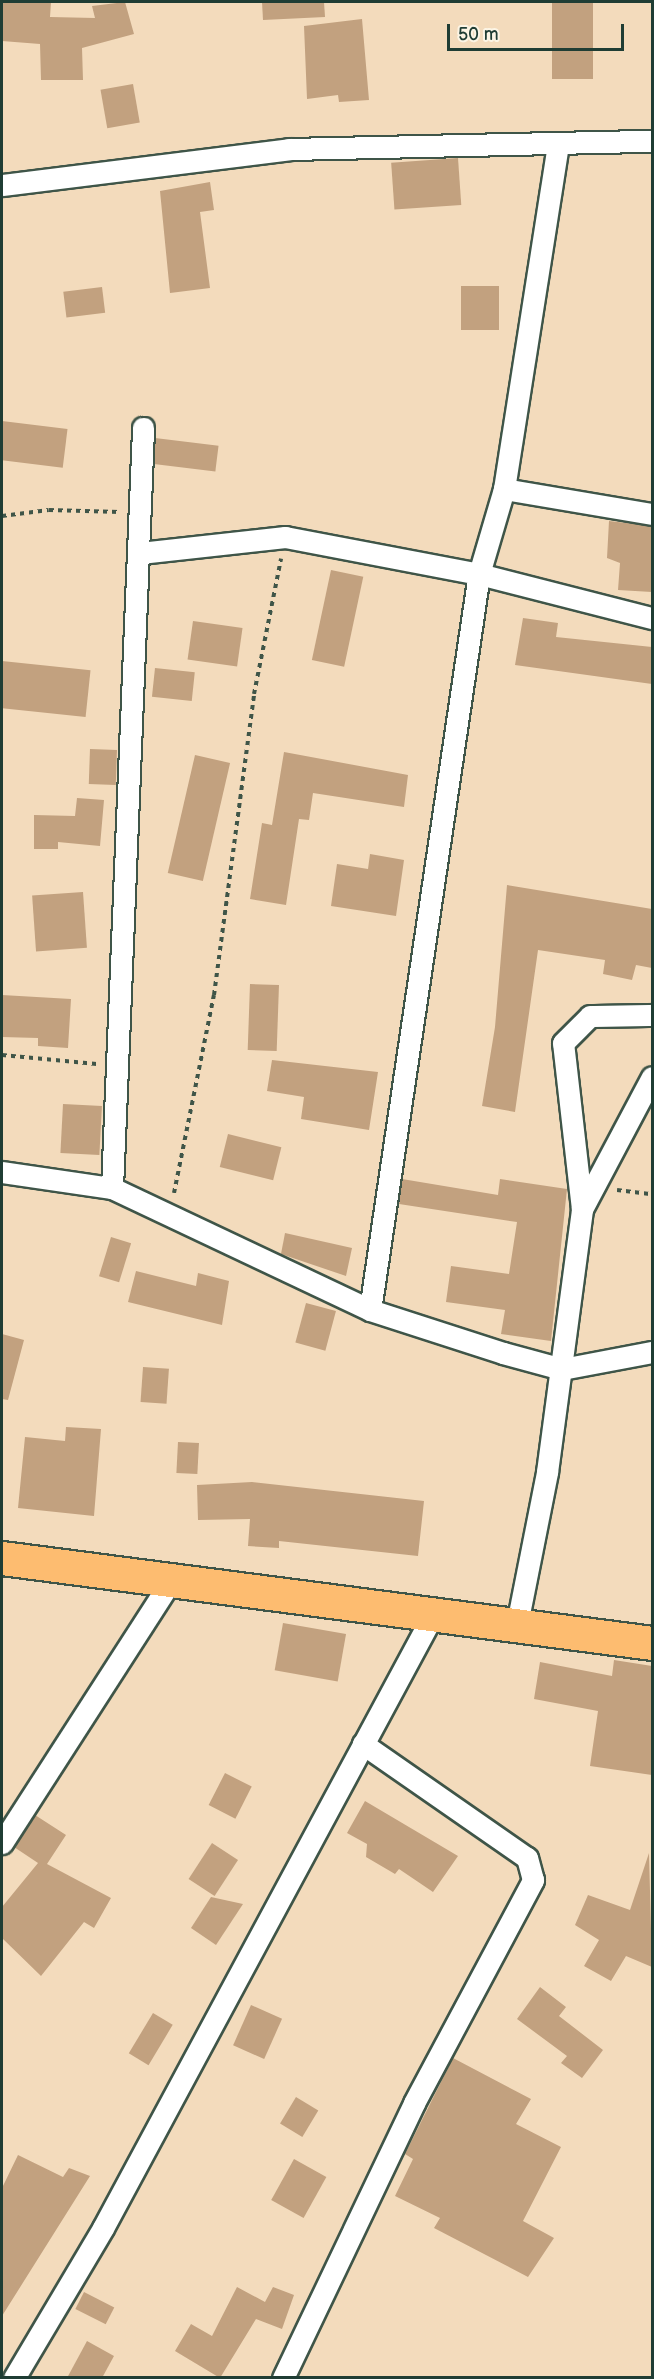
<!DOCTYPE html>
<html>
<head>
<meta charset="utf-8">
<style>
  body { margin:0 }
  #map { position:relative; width:654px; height:2379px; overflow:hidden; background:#f3dbbc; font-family:"Balsamiq Sans",sans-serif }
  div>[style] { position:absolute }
  .building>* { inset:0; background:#c2a17f; transform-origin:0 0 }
  .path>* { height:4px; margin-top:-2px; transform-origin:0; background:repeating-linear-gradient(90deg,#3f5548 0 4.5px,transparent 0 9px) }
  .roads { filter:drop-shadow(2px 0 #3f5548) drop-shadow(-2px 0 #3f5548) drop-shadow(0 2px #3f5548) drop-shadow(0 -2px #3f5548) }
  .street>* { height:21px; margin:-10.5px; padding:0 10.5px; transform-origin:10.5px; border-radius:10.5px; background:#fff }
  .highway>* { height:33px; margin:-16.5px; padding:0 16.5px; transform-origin:16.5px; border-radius:16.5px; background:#fdbc70 }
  span { translate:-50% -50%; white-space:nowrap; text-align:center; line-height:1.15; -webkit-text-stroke:5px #fcf5e5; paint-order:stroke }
  .frame { position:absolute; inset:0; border:3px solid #1f3d34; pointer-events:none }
  .scale { position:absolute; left:447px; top:24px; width:177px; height:27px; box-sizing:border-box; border:3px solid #1f3d34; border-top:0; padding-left:8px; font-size:18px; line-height:21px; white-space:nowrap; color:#1f3d34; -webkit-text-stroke:4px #fcf5e5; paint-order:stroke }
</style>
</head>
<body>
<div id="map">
  <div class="building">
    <div style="clip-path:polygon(2px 2px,51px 2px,50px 17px,95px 18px,92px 6px,125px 2px,134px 34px,82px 48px,83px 80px,41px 80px,40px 44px,2px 41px)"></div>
    <div style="clip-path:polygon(262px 2px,324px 2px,325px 17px,263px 20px)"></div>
    <div style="left:552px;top:2px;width:41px;height:77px"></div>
    <div style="clip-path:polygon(362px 19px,369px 100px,339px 102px,338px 95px,307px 99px,304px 26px)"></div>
    <div style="left:133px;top:84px;width:39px;height:33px;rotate:80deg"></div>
    <div style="left:458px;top:158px;width:47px;height:67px;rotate:86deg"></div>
    <div style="clip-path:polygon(210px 182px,214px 210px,200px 212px,210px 288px,170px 293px,160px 191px)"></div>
    <div style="left:461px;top:286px;width:38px;height:44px"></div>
    <div style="left:102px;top:287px;width:26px;height:39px;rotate:83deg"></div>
    <div style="left:2px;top:421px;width:66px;height:39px;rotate:7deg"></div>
    <div style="left:155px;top:438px;width:64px;height:26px;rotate:7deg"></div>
    <div style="clip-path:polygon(609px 521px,652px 526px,652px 592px,618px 590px,620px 563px,607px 558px)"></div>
    <div style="left:331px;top:570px;width:33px;height:92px;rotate:12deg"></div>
    <div style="clip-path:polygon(523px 618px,558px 623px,556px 637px,652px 647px,652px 684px,515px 665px)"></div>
    <div style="left:193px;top:621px;width:50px;height:39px;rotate:8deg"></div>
    <div style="left:2px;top:661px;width:89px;height:47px;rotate:6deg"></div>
    <div style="left:155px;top:668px;width:40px;height:29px;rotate:6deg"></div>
    <div style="left:90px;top:749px;width:27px;height:35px;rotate:2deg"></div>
    <div style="clip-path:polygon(284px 752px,408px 775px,404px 807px,313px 793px,309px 820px,299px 819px,286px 905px,250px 899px,262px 823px,272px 825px)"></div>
    <div style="left:195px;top:755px;width:36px;height:121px;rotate:13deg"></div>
    <div style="clip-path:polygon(77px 798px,104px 800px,100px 846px,58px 842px,58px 849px,34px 849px,34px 815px,75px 816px)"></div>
    <div style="clip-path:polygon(370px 854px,404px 860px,396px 916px,331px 906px,337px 864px,368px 869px)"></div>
    <div style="clip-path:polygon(507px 885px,652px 909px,652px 968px,636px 965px,632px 980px,603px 974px,605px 960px,538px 950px,515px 1112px,482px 1106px,495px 1027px)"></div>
    <div style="left:83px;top:892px;width:56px;height:51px;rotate:86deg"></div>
    <div style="left:250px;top:984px;width:29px;height:66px;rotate:2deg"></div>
    <div style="clip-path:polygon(2px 995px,71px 999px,68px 1048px,38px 1046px,38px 1038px,2px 1037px)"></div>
    <div style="clip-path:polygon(272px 1060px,378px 1072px,369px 1130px,301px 1119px,304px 1097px,267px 1091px)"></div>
    <div style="left:63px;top:1104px;width:39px;height:49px;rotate:3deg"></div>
    <div style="left:228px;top:1134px;width:55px;height:34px;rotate:14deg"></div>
    <div style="clip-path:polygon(402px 1179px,498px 1195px,500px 1179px,567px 1189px,551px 1341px,501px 1334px,505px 1310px,446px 1302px,451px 1266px,509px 1274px,517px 1222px,399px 1204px)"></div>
    <div style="clip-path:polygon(285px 1233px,352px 1248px,346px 1276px,281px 1254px)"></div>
    <div style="left:111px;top:1237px;width:21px;height:41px;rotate:17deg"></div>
    <div style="clip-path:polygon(136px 1271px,196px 1286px,198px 1273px,229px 1281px,222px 1325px,128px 1302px)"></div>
    <div style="left:306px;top:1303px;width:31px;height:41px;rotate:15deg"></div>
    <div style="clip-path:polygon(2px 1334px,24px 1340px,8px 1400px,2px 1399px)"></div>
    <div style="left:143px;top:1367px;width:26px;height:35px;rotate:4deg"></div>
    <div style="clip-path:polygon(66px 1427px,101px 1429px,94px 1516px,18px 1508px,25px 1437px,65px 1441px)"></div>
    <div style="left:178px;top:1442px;width:21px;height:31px;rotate:3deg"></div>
    <div style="clip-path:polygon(252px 1482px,424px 1501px,418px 1556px,279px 1541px,279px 1548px,248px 1546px,250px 1519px,198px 1520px,197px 1485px)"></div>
    <div style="left:283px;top:1623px;width:64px;height:48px;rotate:10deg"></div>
    <div style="clip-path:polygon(614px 1660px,652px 1666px,652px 1775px,590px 1766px,598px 1711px,534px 1699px,540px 1662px,612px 1676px)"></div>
    <div style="left:225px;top:1773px;width:30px;height:36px;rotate:27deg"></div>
    <div style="clip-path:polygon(365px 1801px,458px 1856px,433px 1892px,399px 1869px,395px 1874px,366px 1857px,367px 1844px,347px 1833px)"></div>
    <div style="clip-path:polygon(35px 1815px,66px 1835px,47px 1864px,111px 1898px,94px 1928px,84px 1922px,41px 1976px,2px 1938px,2px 1907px,38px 1863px,14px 1847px)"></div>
    <div style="left:212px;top:1843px;width:31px;height:43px;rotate:33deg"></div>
    <div style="clip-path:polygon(649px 1853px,652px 1967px,626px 1956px,611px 1981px,584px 1966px,599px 1940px,575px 1925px,588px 1895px,630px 1910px)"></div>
    <div style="clip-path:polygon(211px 1897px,243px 1904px,216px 1945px,191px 1928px)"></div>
    <div style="clip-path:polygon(540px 1987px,566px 2007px,559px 2016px,603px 2050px,582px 2078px,561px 2063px,567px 2056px,517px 2019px)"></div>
    <div style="left:251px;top:2005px;width:34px;height:44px;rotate:24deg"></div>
    <div style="left:153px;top:2013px;width:23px;height:47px;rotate:31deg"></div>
    <div style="clip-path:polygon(453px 2058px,531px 2099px,516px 2124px,561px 2147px,523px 2221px,554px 2238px,528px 2277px,434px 2228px,440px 2218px,395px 2196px,413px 2159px,405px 2154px)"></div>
    <div style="left:296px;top:2097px;width:26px;height:31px;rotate:31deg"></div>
    <div style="clip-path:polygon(18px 2155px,63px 2177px,69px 2168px,90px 2176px,2px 2316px,2px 2188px)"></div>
    <div style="left:294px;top:2159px;width:37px;height:47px;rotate:29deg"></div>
    <div style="clip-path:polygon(237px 2287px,265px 2302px,273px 2287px,294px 2295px,282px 2329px,256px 2319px,220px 2378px,175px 2351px,191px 2324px,212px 2336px)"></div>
    <div style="left:84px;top:2292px;width:34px;height:19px;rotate:27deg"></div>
    <div style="clip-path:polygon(87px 2341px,114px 2356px,102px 2378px,67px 2378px)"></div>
  </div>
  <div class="path">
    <div style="left:2px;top:516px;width:47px;rotate:-7.3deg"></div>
    <div style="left:49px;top:510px;width:71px;rotate:1.6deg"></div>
    <div style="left:2px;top:1055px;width:95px;rotate:5.4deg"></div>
    <div style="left:617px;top:1190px;width:35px;rotate:7deg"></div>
    <div style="left:174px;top:1193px;width:202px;rotate:-78.6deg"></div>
    <div style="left:214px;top:995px;width:304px;rotate:-82.4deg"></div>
    <div style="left:254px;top:694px;width:138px;rotate:-78.7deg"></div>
  </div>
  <div class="roads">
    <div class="street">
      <div style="left:2px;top:185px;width:289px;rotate:-7.1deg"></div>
      <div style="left:289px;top:149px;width:363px;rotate:-1.3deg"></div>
      <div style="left:504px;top:489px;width:150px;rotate:9.6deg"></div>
      <div style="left:140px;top:553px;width:146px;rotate:-6.3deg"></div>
      <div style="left:285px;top:537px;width:197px;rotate:10.8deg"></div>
      <div style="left:479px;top:574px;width:179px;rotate:14.3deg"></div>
      <div style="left:2px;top:1172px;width:111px;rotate:8.3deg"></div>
      <div style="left:112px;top:1188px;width:285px;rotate:25.3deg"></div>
      <div style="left:370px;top:1310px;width:140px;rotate:17.9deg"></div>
      <div style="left:503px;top:1353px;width:61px;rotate:15.2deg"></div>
      <div style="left:562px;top:1369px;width:92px;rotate:-10.7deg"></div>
      <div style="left:112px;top:1188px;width:761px;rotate:-87.66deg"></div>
      <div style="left:582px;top:1209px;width:149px;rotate:-62.1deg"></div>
      <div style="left:370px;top:1310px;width:744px;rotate:-81.58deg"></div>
      <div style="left:479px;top:574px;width:89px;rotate:-73.6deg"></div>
      <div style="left:504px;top:489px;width:347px;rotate:-81.1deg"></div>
      <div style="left:517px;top:1624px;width:155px;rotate:-78.8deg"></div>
      <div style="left:547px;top:1472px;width:265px;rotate:-82.4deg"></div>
      <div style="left:582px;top:1209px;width:167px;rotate:-96.5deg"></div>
      <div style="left:563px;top:1043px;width:38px;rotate:-45deg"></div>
      <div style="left:590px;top:1016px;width:62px;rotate:-0.9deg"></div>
      <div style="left:2px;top:1843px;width:315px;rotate:-57.2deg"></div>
      <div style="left:14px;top:2378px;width:174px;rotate:-59.3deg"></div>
      <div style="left:103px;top:2228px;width:701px;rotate:-61.72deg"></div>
      <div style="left:283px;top:2378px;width:305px;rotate:-64.5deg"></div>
      <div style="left:414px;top:2103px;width:253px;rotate:-61.9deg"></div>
      <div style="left:533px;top:1880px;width:23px;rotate:-105deg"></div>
      <div style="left:527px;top:1858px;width:200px;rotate:-145.2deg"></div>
    </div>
    <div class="highway">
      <div style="left:2px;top:1558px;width:656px;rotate:7.45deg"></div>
    </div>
  </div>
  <div class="frame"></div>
  <div class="scale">50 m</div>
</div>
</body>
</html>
